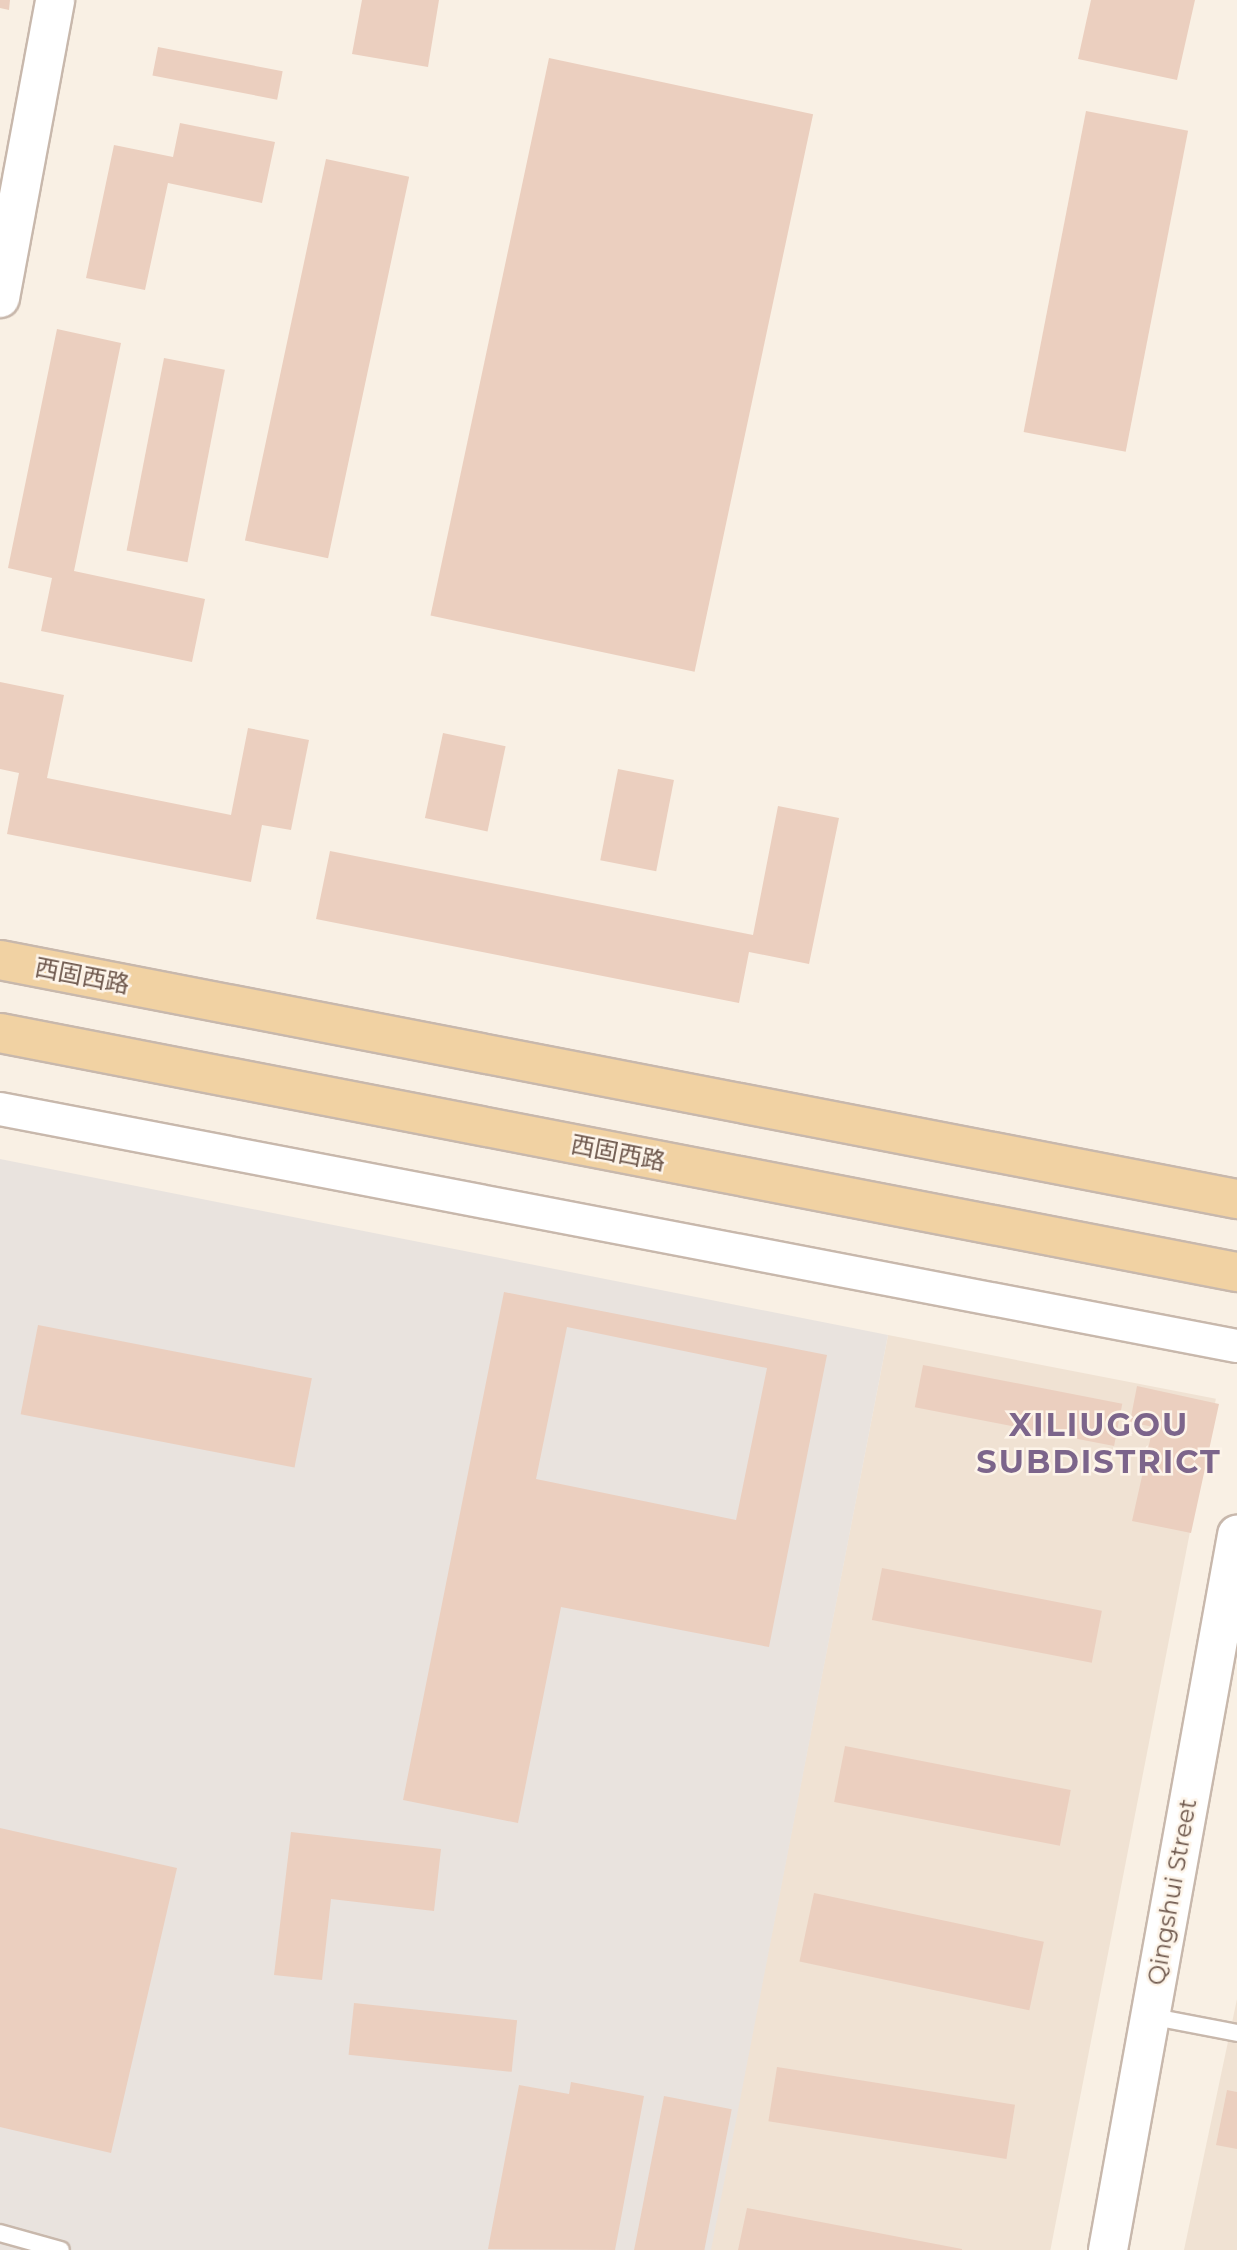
<!DOCTYPE html>
<html>
<head>
<meta charset="utf-8">
<style>
  body { margin:0 }
  #map { position:relative; width:1237px; height:2250px; overflow:hidden; background:#f9f0e4; font-family:Montserrat,"Noto Sans SC",sans-serif }
  div>[style] { position:absolute }
  .residential>* { inset:0; background:#f0e2d3; transform-origin:0 0 }
  .industrial>* { inset:0; background:#e9e3de }
  .building>* { inset:0; background:#ebcfbf; transform-origin:0 0 }
  .roads { filter:drop-shadow(2px 0 #c8b8ac) drop-shadow(-2px 0 #c8b8ac) drop-shadow(0 2px #c8b8ac) drop-shadow(0 -2px #c8b8ac) }
  .lane>* { height:16px; margin:-8px; padding:0 8px; transform-origin:8px; border-radius:8px; background:#fff }
  .street>* { height:32px; margin:-16px; padding:0 16px; transform-origin:16px; border-radius:16px; background:#fff }
  .secondary>* { height:38px; margin:-19px; padding:0 19px; transform-origin:19px; border-radius:19px; background:#fff }
  .primary>* { height:38px; margin:-19px; padding:0 19px; transform-origin:19px; border-radius:19px; background:#f1d2a3 }
  span { translate:-50% -50%; white-space:nowrap; text-align:center; line-height:1.15; -webkit-text-stroke:5px #fdf4e9; paint-order:stroke }
  .street-label { font-size:24px; color:#6e584d }
  .district-label { font-size:32px; color:#7c658b; font-weight:700; letter-spacing:2px }
</style>
</head>
<body>
<div id="map">
  <div class="residential">
    <div style="left:888px;top:1335px;width:334px;height:932px;rotate:11deg"></div>
    <div style="clip-path:polygon(1237px 1999px,1237px 2250px,1184px 2250px)"></div>
  </div>
  <div class="industrial">
    <div style="clip-path:polygon(0 1159px,888px 1335px,711px 2250px,0 2250px)"></div>
  </div>
  <div class="building">
    <div style="clip-path:polygon(0 0,10px 0,9px 10px,0 8px)"></div>
    <div style="clip-path:polygon(362px 0,439px 0,428px 67px,352px 54px)"></div>
    <div style="clip-path:polygon(1091px 0,1195px 0,1177px 80px,1078px 59px)"></div>
    <div style="left:158px;top:47px;width:127px;height:29px;rotate:11deg"></div>
    <div style="left:549px;top:58px;width:270px;height:570px;rotate:12deg"></div>
    <div style="left:1086px;top:111px;width:104px;height:327px;rotate:11deg"></div>
    <div style="clip-path:polygon(180px 123px,275px 142px,262px 203px,168px 183px,145px 290px,86px 278px,114px 145px,173px 157px)"></div>
    <div style="left:326px;top:159px;width:85px;height:390px;rotate:12deg"></div>
    <div style="clip-path:polygon(57px 329px,121px 343px,74px 571px,205px 599px,192px 662px,41px 631px,52px 578px,8px 568px)"></div>
    <div style="left:164px;top:358px;width:62px;height:196px;rotate:11deg"></div>
    <div style="clip-path:polygon(0 682px,64px 695px,47px 778px,231px 815px,248px 728px,309px 740px,291px 830px,262px 825px,251px 882px,7px 834px,19px 773px,0 769px)"></div>
    <div style="left:443px;top:733px;width:64px;height:87px;rotate:12deg"></div>
    <div style="left:618px;top:769px;width:57px;height:93px;rotate:11deg"></div>
    <div style="clip-path:polygon(778px 806px,839px 818px,809px 964px,749px 952px,739px 1003px,316px 919px,330px 851px,753px 935px)"></div>
    <div style="clip-path:polygon(evenodd,504px 1292px,827px 1355px,769px 1647px,561px 1607px,518px 1823px,403px 1800px,504px 1292px,567px 1327px,767px 1368px,736px 1520px,536px 1479px,567px 1327px)"></div>
    <div style="left:38px;top:1325px;width:279px;height:91px;rotate:11deg"></div>
    <div style="left:923px;top:1365px;width:203px;height:43px;rotate:11deg"></div>
    <div style="clip-path:polygon(1137px 1386px,1219px 1404px,1191px 1533px,1132px 1521px,1153px 1427px,1130px 1422px)"></div>
    <div style="left:882px;top:1568px;width:224px;height:53px;rotate:11deg"></div>
    <div style="left:845px;top:1746px;width:230px;height:57px;rotate:11deg"></div>
    <div style="clip-path:polygon(0 1828px,177px 1868px,111px 2153px,0 2127px)"></div>
    <div style="clip-path:polygon(291px 1832px,441px 1849px,434px 1911px,331px 1899px,322px 1980px,274px 1975px)"></div>
    <div style="left:814px;top:1893px;width:235px;height:70px;rotate:12deg"></div>
    <div style="left:354px;top:2003px;width:164px;height:52px;rotate:6deg"></div>
    <div style="left:777px;top:2067px;width:241px;height:55px;rotate:9deg"></div>
    <div style="clip-path:polygon(571px 2082px,644px 2096px,615px 2250px,488px 2249px,519px 2085px,569px 2094px)"></div>
    <div style="clip-path:polygon(1227px 2090px,1237px 2092px,1237px 2149px,1216px 2145px)"></div>
    <div style="left:664px;top:2096px;width:69px;height:157px;rotate:11deg"></div>
    <div style="clip-path:polygon(747px 2208px,962px 2249px,962px 2250px,738px 2250px)"></div>
  </div>
  <div class="roads">
    <div class="lane">
      <div style="left:1149px;top:2016px;width:90px;rotate:10.9deg"></div>
      <div style="left:0;top:2233px;width:63px;rotate:15.6deg"></div>
    </div>
    <div class="street">
      <div style="left:0;top:1109px;width:1259px;rotate:10.85deg"></div>
    </div>
    <div class="secondary">
      <div style="left:0;top:298px;width:303px;rotate:-79.5deg"></div>
      <div style="left:1108px;top:2250px;width:727px;rotate:-79.77deg"></div>
    </div>
    <div class="primary">
      <div style="left:0;top:960px;width:1260px;rotate:10.94deg"></div>
      <div style="left:0;top:1033px;width:1260px;rotate:10.94deg"></div>
    </div>
  </div>
  <div class="street-label">
    <span style="left:82px;top:976px;rotate:11deg">西固西路</span>
    <span style="left:618px;top:1153px;rotate:11deg">西固西路</span>
    <span style="left:1172px;top:1892px;rotate:-80deg">Qingshui Street</span>
  </div>
  <div class="district-label">
    <span style="left:1099px;top:1444px">XILIUGOU<br>SUBDISTRICT</span>
  </div>
</div>
</body>
</html>
